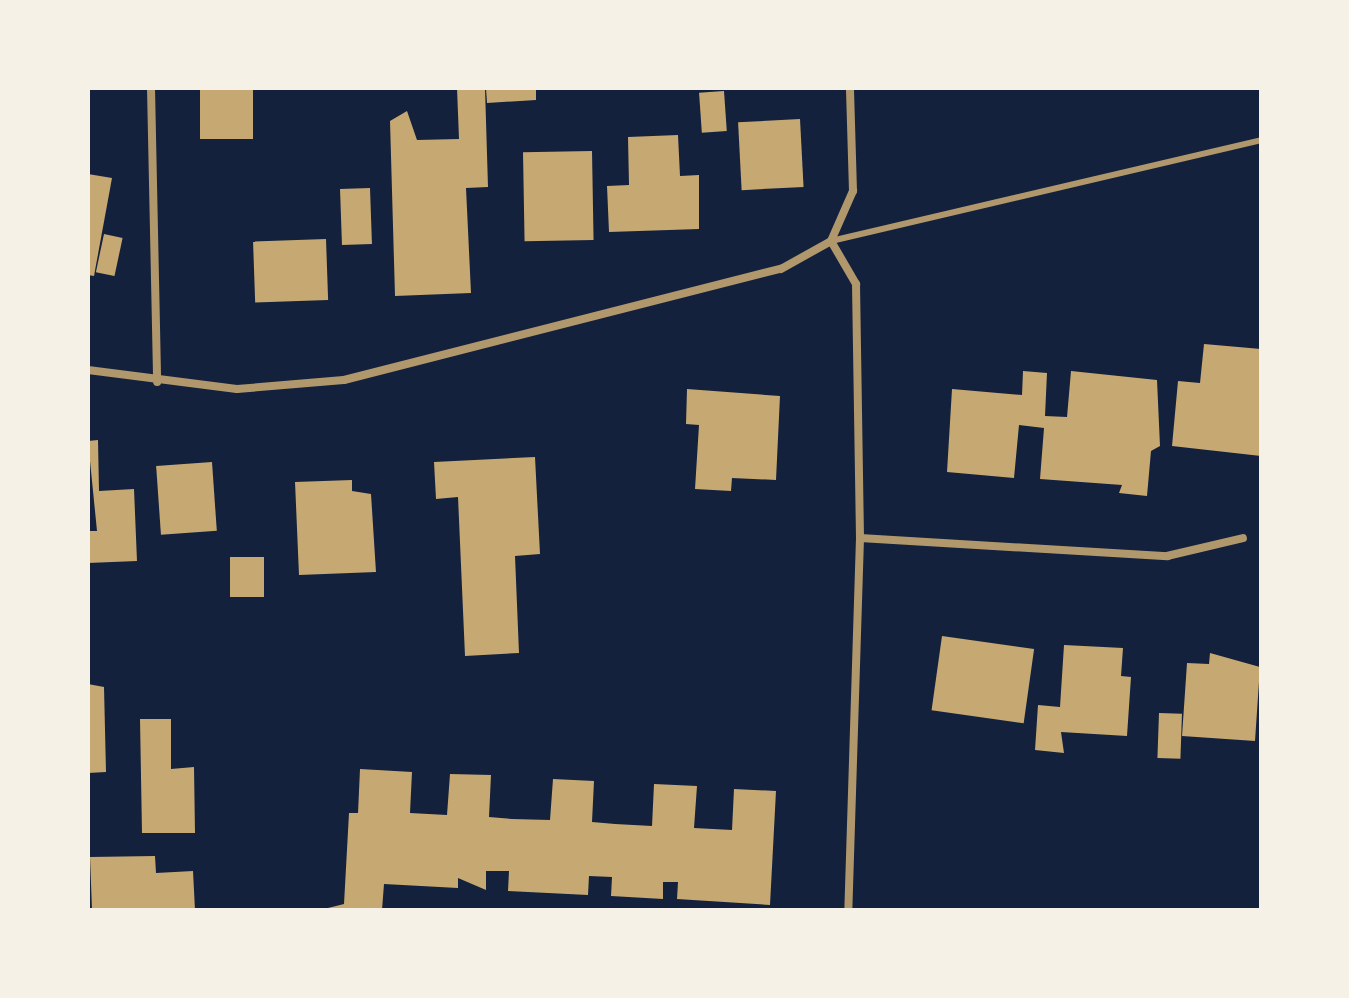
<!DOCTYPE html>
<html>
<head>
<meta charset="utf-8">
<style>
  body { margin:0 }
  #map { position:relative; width:1349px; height:998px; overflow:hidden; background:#14213d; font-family:"DM Sans",sans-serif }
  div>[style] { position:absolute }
  .building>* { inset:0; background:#c6a872; transform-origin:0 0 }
  .service>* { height:6px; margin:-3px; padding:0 3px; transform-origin:3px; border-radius:3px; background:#b1986c }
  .minor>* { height:8px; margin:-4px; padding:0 4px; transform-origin:4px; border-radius:4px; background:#b1986c }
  span { translate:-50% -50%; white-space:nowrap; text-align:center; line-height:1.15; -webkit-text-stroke:6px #f6f1e7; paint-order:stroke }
  .frame { position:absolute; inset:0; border:90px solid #f6f1e7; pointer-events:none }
</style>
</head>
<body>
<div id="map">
  <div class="building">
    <div style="left:200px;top:88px;width:53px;height:51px"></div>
    <div style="clip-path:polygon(457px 88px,485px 88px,488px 187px,466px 188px,471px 293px,395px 296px,390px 121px,407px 111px,417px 140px,459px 139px)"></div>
    <div style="clip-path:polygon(486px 88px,536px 88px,536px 100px,487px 103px)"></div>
    <div style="left:724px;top:91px;width:40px;height:25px;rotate:86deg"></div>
    <div style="left:800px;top:119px;width:68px;height:62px;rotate:87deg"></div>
    <div style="clip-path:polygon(678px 135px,680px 176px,699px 175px,699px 229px,609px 232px,607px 186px,629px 185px,628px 137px)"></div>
    <div style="left:592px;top:151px;width:89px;height:69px;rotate:89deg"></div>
    <div style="clip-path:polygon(88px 174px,112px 178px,94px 276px,88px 275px)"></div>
    <div style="left:370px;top:188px;width:56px;height:30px;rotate:88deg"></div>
    <div style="left:104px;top:234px;width:19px;height:39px;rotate:12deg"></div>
    <div style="left:326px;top:239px;width:61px;height:73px;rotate:88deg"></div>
    <div style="clip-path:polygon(1204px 344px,1261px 349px,1261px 456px,1172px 446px,1178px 381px,1200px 383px)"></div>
    <div style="clip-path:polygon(1023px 371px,1047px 373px,1045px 416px,1067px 417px,1071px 371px,1157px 380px,1160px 446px,1151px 451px,1147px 496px,1119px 493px,1122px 485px,1040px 479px,1044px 428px,1019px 425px,1014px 478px,947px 472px,952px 389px,1022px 395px)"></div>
    <div style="clip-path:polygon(687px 389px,780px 396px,776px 480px,732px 478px,731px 491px,695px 489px,699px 425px,686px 424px)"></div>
    <div style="clip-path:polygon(98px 440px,99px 491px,134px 489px,137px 561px,88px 563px,88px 531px,97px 531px,88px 441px)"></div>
    <div style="clip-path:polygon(535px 457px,540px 554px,515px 556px,519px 653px,465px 656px,458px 497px,436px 499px,434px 462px)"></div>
    <div style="left:212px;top:462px;width:69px;height:56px;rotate:86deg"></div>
    <div style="clip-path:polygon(352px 480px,352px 491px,371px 494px,376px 572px,299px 575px,295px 482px)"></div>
    <div style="left:230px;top:557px;width:34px;height:40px"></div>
    <div style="left:942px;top:636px;width:93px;height:75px;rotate:8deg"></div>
    <div style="clip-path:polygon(1064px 645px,1123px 648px,1121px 676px,1131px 677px,1127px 736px,1061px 732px,1064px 753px,1035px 750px,1038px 705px,1060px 707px)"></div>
    <div style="clip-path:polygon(1210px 653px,1260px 667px,1255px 741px,1182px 736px,1187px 663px,1209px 664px)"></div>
    <div style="clip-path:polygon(88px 684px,104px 687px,106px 772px,88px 773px)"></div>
    <div style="left:1159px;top:713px;width:23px;height:45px;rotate:2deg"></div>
    <div style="clip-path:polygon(140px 719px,171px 719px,171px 769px,194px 767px,195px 833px,142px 833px)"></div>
    <div style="clip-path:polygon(360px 769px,412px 772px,410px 813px,447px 815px,450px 774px,491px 775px,489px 817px,512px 819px,550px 820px,553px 779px,594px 781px,592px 822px,615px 824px,652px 826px,654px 784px,697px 786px,694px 828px,732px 830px,734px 789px,776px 791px,770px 905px,677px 899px,678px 882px,663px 882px,663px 899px,611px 896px,612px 877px,589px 876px,588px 895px,508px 891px,509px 871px,486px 871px,486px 890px,458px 878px,458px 888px,384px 884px,382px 910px,320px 910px,344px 904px,349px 813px,358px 813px)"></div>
    <div style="clip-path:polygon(155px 856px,156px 873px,193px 871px,195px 910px,92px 910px,90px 857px)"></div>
  </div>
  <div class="service">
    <div style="left:831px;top:241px;width:442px;rotate:-13.2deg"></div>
  </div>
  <div class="minor">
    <div style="left:151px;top:88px;width:294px;rotate:88.8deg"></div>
    <div style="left:831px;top:241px;width:50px;rotate:59.8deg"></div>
    <div style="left:856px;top:284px;width:254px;rotate:89.1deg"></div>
    <div style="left:860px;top:538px;width:372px;rotate:91.8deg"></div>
    <div style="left:831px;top:241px;width:55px;rotate:-66.3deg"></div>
    <div style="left:853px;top:191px;width:103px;rotate:-91.7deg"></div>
    <div style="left:88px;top:370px;width:150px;rotate:7.3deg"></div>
    <div style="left:237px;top:389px;width:107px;rotate:-4.8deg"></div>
    <div style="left:344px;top:380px;width:451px;rotate:-14.3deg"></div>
    <div style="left:781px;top:269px;width:57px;rotate:-29.2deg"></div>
    <div style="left:860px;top:538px;width:308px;rotate:3.4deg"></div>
    <div style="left:1167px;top:556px;width:78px;rotate:-13.3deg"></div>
  </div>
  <div class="frame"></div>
</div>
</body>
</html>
